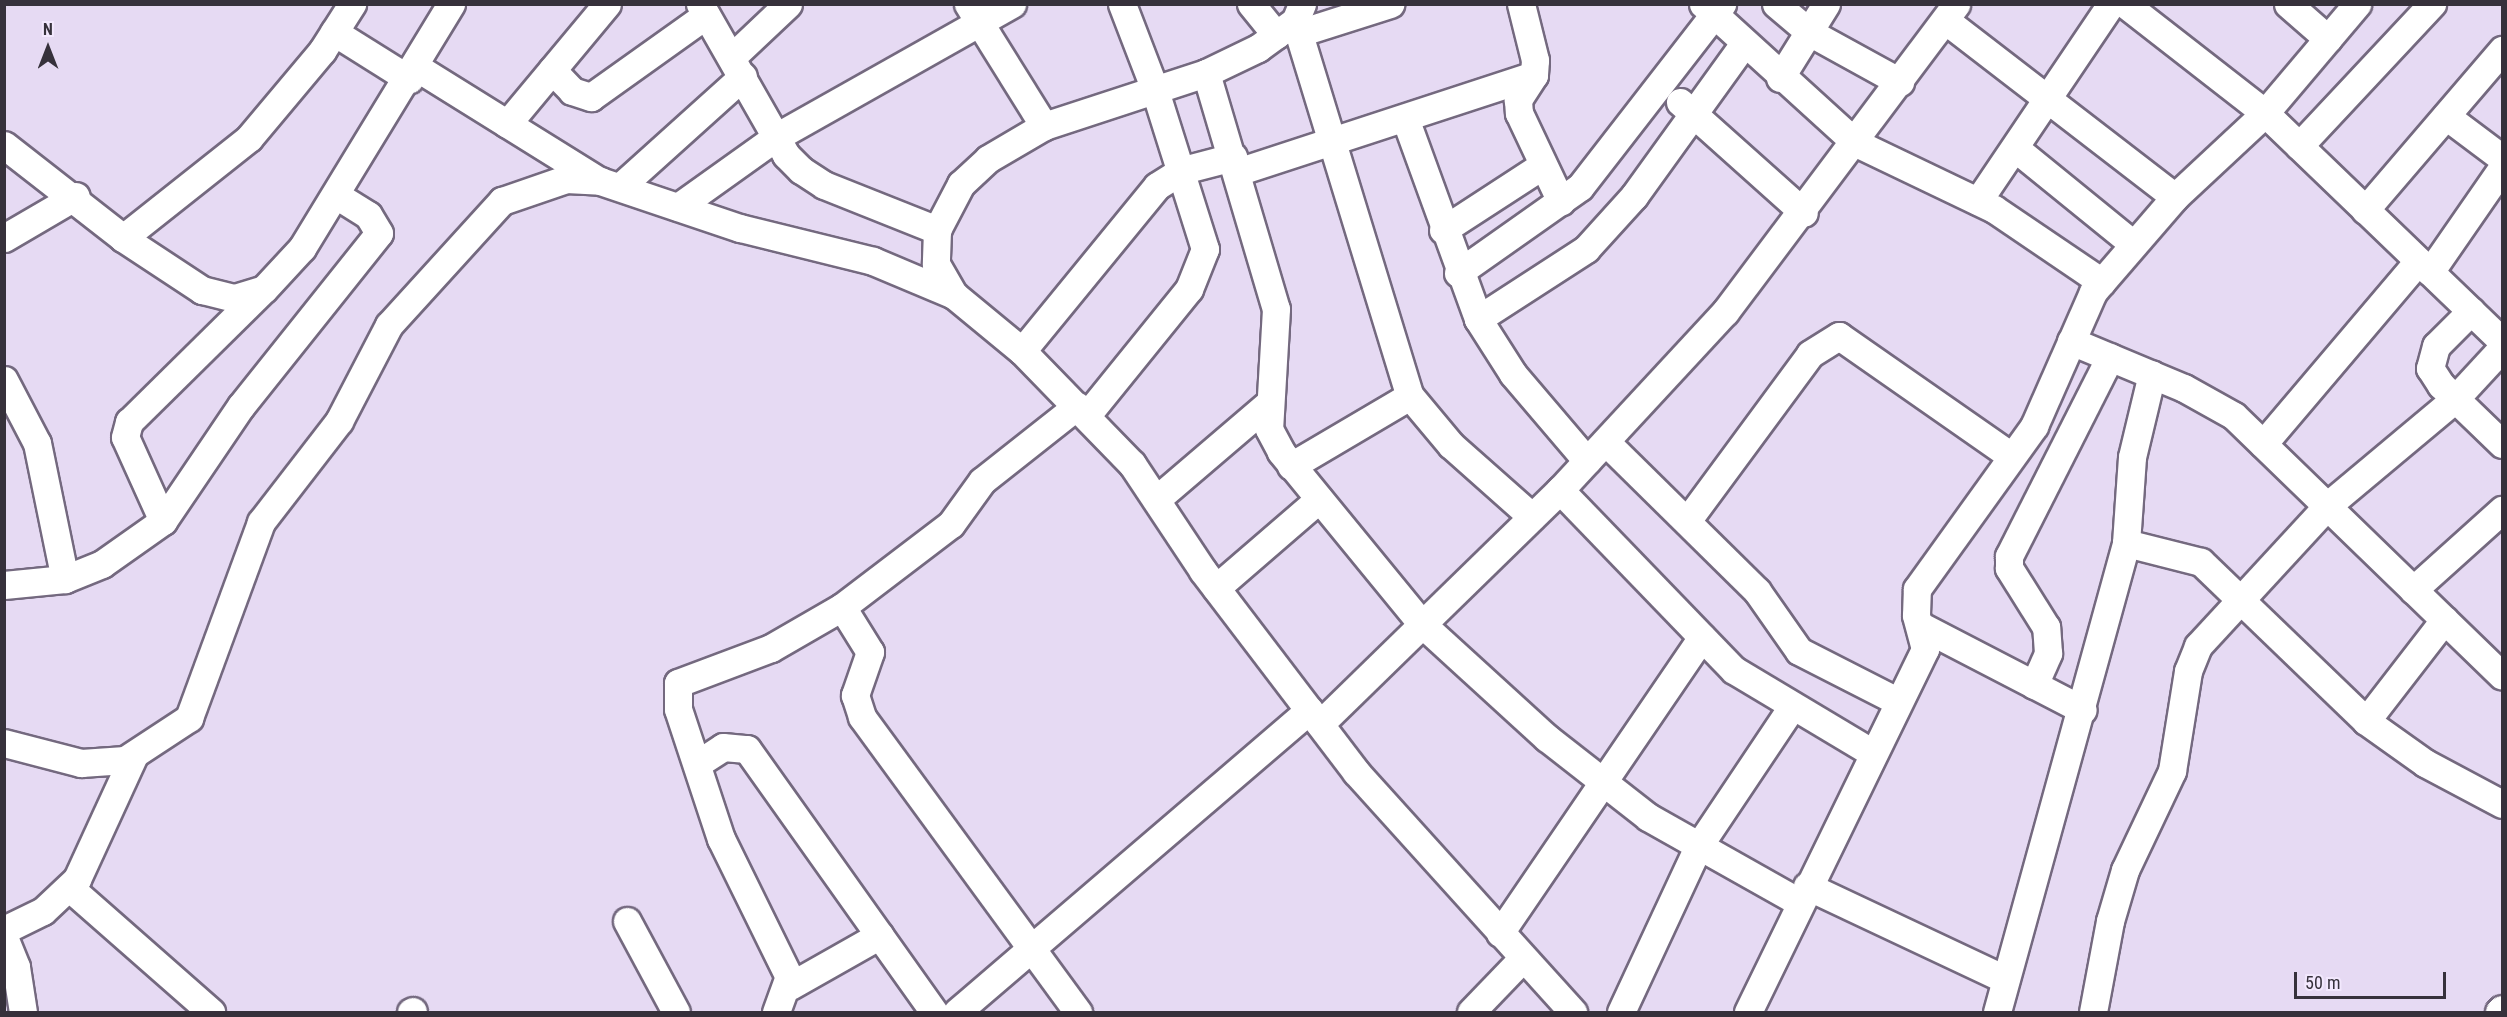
<!DOCTYPE html>
<html>
<head>
<meta charset="utf-8">
<style>
  body { margin:0 }
  #map { position:relative; width:2507px; height:1017px; overflow:hidden; background:#e6daf3; font-family:"Roboto Condensed",sans-serif }
  div>[style] { position:absolute }
  .roads { filter:drop-shadow(2px 0 #74697f) drop-shadow(-2px 0 #74697f) drop-shadow(0 2px #74697f) drop-shadow(0 -2px #74697f) }
  .minor>* { height:27px; margin:-13.5px; padding:0 13.5px; transform-origin:13.5px; border-radius:13.5px; background:#fff }
  span { translate:-50% -50%; white-space:nowrap; text-align:center; line-height:1.15; -webkit-text-stroke:4.5px #f2e8fd; paint-order:stroke }
  .frame { position:absolute; inset:0; border:6px solid #36313b; pointer-events:none }
  .north { position:absolute; left:18px; top:18px; width:60px; height:60px; -webkit-text-stroke:4px #f2e8fd; paint-order:stroke; rotate:0deg; font-size:16px; font-weight:700; line-height:24px; text-align:center; color:#36313b }
  .north::after { content:''; display:block; margin:auto; width:21px; height:27px; background:#36313b; clip-path:polygon(50% 0,100% 100%,50% 72%,0 100%) }
  .scale { position:absolute; left:2294px; top:972px; width:152px; height:27px; box-sizing:border-box; border:3px solid #36313b; border-top:0; padding-left:8px; font-size:18px; line-height:21px; white-space:nowrap; color:#36313b; -webkit-text-stroke:4px #f2e8fd; paint-order:stroke }
</style>
</head>
<body>
<div id="map">
  <div class="roads">
    <div class="minor">
      <div style="left:700px;top:4px;width:174px;rotate:60.3deg"></div>
      <div style="left:786px;top:155px;width:21px;rotate:45deg"></div>
      <div style="left:801px;top:170px;width:27px;rotate:33deg"></div>
      <div style="left:824px;top:185px;width:122px;rotate:21.7deg"></div>
      <div style="left:968px;top:4px;width:144px;rotate:58.1deg"></div>
      <div style="left:1251px;top:4px;width:40px;rotate:51deg"></div>
      <div style="left:1302px;top:4px;width:18px;rotate:112deg"></div>
      <div style="left:1295px;top:21px;width:46px;rotate:143.9deg"></div>
      <div style="left:1258px;top:48px;width:58px;rotate:154.3deg"></div>
      <div style="left:1206px;top:73px;width:170px;rotate:161.9deg"></div>
      <div style="left:1044px;top:126px;width:65px;rotate:149.5deg"></div>
      <div style="left:988px;top:159px;width:37px;rotate:137deg"></div>
      <div style="left:961px;top:184px;width:52px;rotate:117.6deg"></div>
      <div style="left:937px;top:230px;width:34px;rotate:92deg"></div>
      <div style="left:936px;top:264px;width:36px;rotate:60deg"></div>
      <div style="left:954px;top:295px;width:88px;rotate:39.5deg"></div>
      <div style="left:1022px;top:351px;width:158px;rotate:45.8deg"></div>
      <div style="left:1132px;top:464px;width:128px;rotate:56.4deg"></div>
      <div style="left:1203px;top:571px;width:253px;rotate:52.7deg"></div>
      <div style="left:1356px;top:772px;width:324px;rotate:47.9deg"></div>
      <div style="left:1521px;top:4px;width:58px;rotate:76deg"></div>
      <div style="left:1535px;top:60px;width:15px;rotate:94deg"></div>
      <div style="left:1534px;top:75px;width:30px;rotate:123deg"></div>
      <div style="left:1518px;top:100px;width:13px;rotate:86deg"></div>
      <div style="left:1519px;top:113px;width:98px;rotate:64.7deg"></div>
      <div style="left:1703px;top:4px;width:207px;rotate:42.3deg"></div>
      <div style="left:1856px;top:143px;width:153px;rotate:25.6deg"></div>
      <div style="left:1994px;top:209px;width:130px;rotate:34.1deg"></div>
      <div style="left:1776px;top:4px;width:43px;rotate:40.3deg"></div>
      <div style="left:1809px;top:32px;width:104px;rotate:28.8deg"></div>
      <div style="left:2125px;top:4px;width:177px;rotate:37.9deg"></div>
      <div style="left:2265px;top:113px;width:329px;rotate:43.9deg"></div>
      <div style="left:2288px;top:4px;width:53px;rotate:41.2deg"></div>
      <div style="left:1945px;top:20px;width:290px;rotate:37.6deg"></div>
      <div style="left:1295px;top:21px;width:392px;rotate:73deg"></div>
      <div style="left:1410px;top:396px;width:64px;rotate:50.1deg"></div>
      <div style="left:1451px;top:445px;width:108px;rotate:41.6deg"></div>
      <div style="left:334px;top:32px;width:89px;rotate:32.1deg"></div>
      <div style="left:1299px;top:33px;width:96px;rotate:-17.7deg"></div>
      <div style="left:732px;top:57px;width:77px;rotate:-43.4deg"></div>
      <div style="left:416px;top:67px;width:212px;rotate:31.9deg"></div>
      <div style="left:552px;top:70px;width:29px;rotate:46deg"></div>
      <div style="left:572px;top:91px;width:20px;rotate:18deg"></div>
      <div style="left:591px;top:97px;width:141px;rotate:-35.5deg"></div>
      <div style="left:1206px;top:73px;width:246px;rotate:73.5deg"></div>
      <div style="left:1276px;top:309px;width:120px;rotate:93.3deg"></div>
      <div style="left:1269px;top:429px;width:26px;rotate:62deg"></div>
      <div style="left:1281px;top:452px;width:222px;rotate:50.7deg"></div>
      <div style="left:1422px;top:624px;width:169px;rotate:42.4deg"></div>
      <div style="left:1547px;top:738px;width:128px;rotate:38deg"></div>
      <div style="left:1648px;top:817px;width:173px;rotate:29.4deg"></div>
      <div style="left:1780px;top:78px;width:87px;rotate:-58.1deg"></div>
      <div style="left:1680px;top:102px;width:166px;rotate:41.8deg"></div>
      <div style="left:2446px;top:116px;width:70px;rotate:36.9deg"></div>
      <div style="left:1405px;top:118px;width:214px;rotate:70deg"></div>
      <div style="left:1478px;top:319px;width:65px;rotate:57.5deg"></div>
      <div style="left:1513px;top:374px;width:114px;rotate:49.6deg"></div>
      <div style="left:507px;top:124px;width:156px;rotate:-50.2deg"></div>
      <div style="left:4px;top:145px;width:151px;rotate:38deg"></div>
      <div style="left:123px;top:238px;width:95px;rotate:33.4deg"></div>
      <div style="left:202px;top:290px;width:34px;rotate:14deg"></div>
      <div style="left:235px;top:298px;width:30px;rotate:-17deg"></div>
      <div style="left:264px;top:289px;width:56px;rotate:-47.2deg"></div>
      <div style="left:302px;top:248px;width:286px;rotate:-58.6deg"></div>
      <div style="left:2299px;top:146px;width:195px;rotate:-46.9deg"></div>
      <div style="left:2015px;top:148px;width:152px;rotate:39.1deg"></div>
      <div style="left:1237px;top:172px;width:312px;rotate:-18.1deg"></div>
      <div style="left:621px;top:186px;width:164px;rotate:-42deg"></div>
      <div style="left:1978px;top:201px;width:238px;rotate:-56deg"></div>
      <div style="left:678px;top:207px;width:120px;rotate:-35.5deg"></div>
      <div style="left:776px;top:137px;width:271px;rotate:-29.4deg"></div>
      <div style="left:2365px;top:210px;width:211px;rotate:-49.4deg"></div>
      <div style="left:1443px;top:230px;width:119px;rotate:-33deg"></div>
      <div style="left:4px;top:238px;width:83px;rotate:-30.3deg"></div>
      <div style="left:123px;top:238px;width:161px;rotate:-38.4deg"></div>
      <div style="left:249px;top:138px;width:114px;rotate:-50deg"></div>
      <div style="left:322px;top:51px;width:56px;rotate:-57.4deg"></div>
      <div style="left:2430px;top:272px;width:126px;rotate:-55.3deg"></div>
      <div style="left:1458px;top:273px;width:149px;rotate:-35.2deg"></div>
      <div style="left:1580px;top:187px;width:232px;rotate:-52.2deg"></div>
      <div style="left:2471px;top:311px;width:49px;rotate:135deg"></div>
      <div style="left:2436px;top:346px;width:23px;rotate:105deg"></div>
      <div style="left:2430px;top:368px;width:20px;rotate:57deg"></div>
      <div style="left:2441px;top:385px;width:85px;rotate:44deg"></div>
      <div style="left:1478px;top:319px;width:129px;rotate:-32.9deg"></div>
      <div style="left:1586px;top:249px;width:72px;rotate:-47.8deg"></div>
      <div style="left:1634px;top:196px;width:186px;rotate:-54.2deg"></div>
      <div style="left:2071px;top:341px;width:122px;rotate:22.6deg"></div>
      <div style="left:2184px;top:388px;width:57px;rotate:29.2deg"></div>
      <div style="left:2234px;top:416px;width:373px;rotate:44.1deg"></div>
      <div style="left:1022px;top:351px;width:213px;rotate:-50.7deg"></div>
      <div style="left:1157px;top:186px;width:31px;rotate:-32deg"></div>
      <div style="left:1183px;top:170px;width:52px;rotate:-14.6deg"></div>
      <div style="left:4px;top:380px;width:71px;rotate:62.4deg"></div>
      <div style="left:37px;top:443px;width:139px;rotate:78.4deg"></div>
      <div style="left:1087px;top:415px;width:162px;rotate:-51deg"></div>
      <div style="left:1189px;top:289px;width:43px;rotate:-68.2deg"></div>
      <div style="left:1205px;top:249px;width:167px;rotate:-107.5deg"></div>
      <div style="left:1155px;top:90px;width:92px;rotate:-111deg"></div>
      <div style="left:1606px;top:442px;width:212px;rotate:44.6deg"></div>
      <div style="left:1757px;top:591px;width:73px;rotate:55deg"></div>
      <div style="left:1799px;top:651px;width:110px;rotate:27deg"></div>
      <div style="left:2263px;top:444px;width:240px;rotate:-49.7deg"></div>
      <div style="left:1291px;top:466px;width:138px;rotate:-30.5deg"></div>
      <div style="left:1560px;top:490px;width:250px;rotate:46deg"></div>
      <div style="left:1734px;top:670px;width:160px;rotate:30.9deg"></div>
      <div style="left:1158px;top:498px;width:145px;rotate:-40.5deg"></div>
      <div style="left:163px;top:521px;width:92px;rotate:-114.3deg"></div>
      <div style="left:125px;top:437px;width:16px;rotate:-75deg"></div>
      <div style="left:129px;top:422px;width:188px;rotate:-44.6deg"></div>
      <div style="left:1687px;top:521px;width:207px;rotate:-53.6deg"></div>
      <div style="left:1810px;top:354px;width:34px;rotate:-32deg"></div>
      <div style="left:1839px;top:336px;width:210px;rotate:34.9deg"></div>
      <div style="left:2126px;top:543px;width:77px;rotate:14.2deg"></div>
      <div style="left:2201px;top:562px;width:229px;rotate:43.9deg"></div>
      <div style="left:2366px;top:721px;width:72px;rotate:35.4deg"></div>
      <div style="left:2425px;top:763px;width:87px;rotate:28deg"></div>
      <div style="left:4px;top:585px;width:61px;rotate:-5.6deg"></div>
      <div style="left:65px;top:579px;width:40px;rotate:-22deg"></div>
      <div style="left:102px;top:564px;width:75px;rotate:-35.2deg"></div>
      <div style="left:163px;top:521px;width:139px;rotate:-55.9deg"></div>
      <div style="left:241px;top:406px;width:221px;rotate:-51.4deg"></div>
      <div style="left:379px;top:233px;width:21px;rotate:-121deg"></div>
      <div style="left:368px;top:215px;width:38px;rotate:-148deg"></div>
      <div style="left:1216px;top:588px;width:136px;rotate:-40.8deg"></div>
      <div style="left:2413px;top:590px;width:120px;rotate:-42deg"></div>
      <div style="left:842px;top:607px;width:53px;rotate:58.1deg"></div>
      <div style="left:870px;top:652px;width:46px;rotate:109.2deg"></div>
      <div style="left:855px;top:695px;width:23px;rotate:72deg"></div>
      <div style="left:862px;top:717px;width:366px;rotate:53.8deg"></div>
      <div style="left:1921px;top:626px;width:182px;rotate:27.4deg"></div>
      <div style="left:2034px;top:685px;width:35px;rotate:-66deg"></div>
      <div style="left:2048px;top:653px;width:26px;rotate:-94deg"></div>
      <div style="left:2046px;top:627px;width:70px;rotate:-122.1deg"></div>
      <div style="left:2009px;top:568px;width:12px;rotate:-90deg"></div>
      <div style="left:2009px;top:556px;width:223px;rotate:-63.1deg"></div>
      <div style="left:2366px;top:721px;width:128px;rotate:-52.3deg"></div>
      <div style="left:1320px;top:724px;width:335px;rotate:-44.3deg"></div>
      <div style="left:1560px;top:490px;width:243px;rotate:-47.2deg"></div>
      <div style="left:1725px;top:312px;width:385px;rotate:-53.1deg"></div>
      <div style="left:4px;top:743px;width:80px;rotate:14.6deg"></div>
      <div style="left:81px;top:763px;width:44px;rotate:-3.9deg"></div>
      <div style="left:125px;top:760px;width:77px;rotate:-33.3deg"></div>
      <div style="left:189px;top:718px;width:209px;rotate:-69.8deg"></div>
      <div style="left:261px;top:522px;width:128px;rotate:-52.3deg"></div>
      <div style="left:339px;top:421px;width:108px;rotate:-62.5deg"></div>
      <div style="left:389px;top:325px;width:168px;rotate:-47.7deg"></div>
      <div style="left:502px;top:201px;width:68px;rotate:-19deg"></div>
      <div style="left:566px;top:179px;width:34px;rotate:3deg"></div>
      <div style="left:600px;top:181px;width:148px;rotate:18.6deg"></div>
      <div style="left:740px;top:228px;width:137px;rotate:13.9deg"></div>
      <div style="left:873px;top:261px;width:88px;rotate:22.8deg"></div>
      <div style="left:697px;top:764px;width:31px;rotate:-33deg"></div>
      <div style="left:723px;top:747px;width:24px;rotate:5deg"></div>
      <div style="left:747px;top:749px;width:323px;rotate:54.6deg"></div>
      <div style="left:1807px;top:886px;width:219px;rotate:25.2deg"></div>
      <div style="left:70px;top:888px;width:188px;rotate:41.3deg"></div>
      <div style="left:627px;top:921px;width:103px;rotate:61.7deg"></div>
      <div style="left:4px;top:930px;width:43px;rotate:-26deg"></div>
      <div style="left:43px;top:911px;width:47px;rotate:-43.3deg"></div>
      <div style="left:77px;top:879px;width:136px;rotate:-65.3deg"></div>
      <div style="left:1500px;top:933px;width:358px;rotate:-55.7deg"></div>
      <div style="left:4px;top:937px;width:32px;rotate:68deg"></div>
      <div style="left:16px;top:967px;width:46px;rotate:81.2deg"></div>
      <div style="left:790px;top:986px;width:103px;rotate:-29.5deg"></div>
      <div style="left:411px;top:1012px;width:2px;rotate:-27deg"></div>
      <div style="left:776px;top:1012px;width:37px;rotate:-70deg"></div>
      <div style="left:789px;top:977px;width:154px;rotate:-116.2deg"></div>
      <div style="left:721px;top:839px;width:137px;rotate:-108.3deg"></div>
      <div style="left:678px;top:709px;width:26px;rotate:-90deg"></div>
      <div style="left:678px;top:683px;width:99px;rotate:-20.6deg"></div>
      <div style="left:771px;top:648px;width:82px;rotate:-30deg"></div>
      <div style="left:842px;top:607px;width:137px;rotate:-37.3deg"></div>
      <div style="left:951px;top:524px;width:53px;rotate:-54.2deg"></div>
      <div style="left:982px;top:481px;width:121px;rotate:-38.3deg"></div>
      <div style="left:957px;top:1012px;width:464px;rotate:-40.6deg"></div>
      <div style="left:1471px;top:1012px;width:75px;rotate:-46.1deg"></div>
      <div style="left:1621px;top:1012px;width:182px;rotate:-65deg"></div>
      <div style="left:1698px;top:847px;width:167px;rotate:-56.2deg"></div>
      <div style="left:1748px;top:1012px;width:404px;rotate:-64deg"></div>
      <div style="left:1925px;top:649px;width:35px;rotate:-105deg"></div>
      <div style="left:1916px;top:615px;width:26px;rotate:-88deg"></div>
      <div style="left:1917px;top:589px;width:201px;rotate:-54.3deg"></div>
      <div style="left:2034px;top:426px;width:146px;rotate:-66.2deg"></div>
      <div style="left:2093px;top:292px;width:125px;rotate:-49.2deg"></div>
      <div style="left:2175px;top:197px;width:123px;rotate:-43deg"></div>
      <div style="left:2265px;top:113px;width:143px;rotate:-49.8deg"></div>
      <div style="left:1997px;top:1012px;width:486px;rotate:-74.6deg"></div>
      <div style="left:2126px;top:543px;width:86px;rotate:-86deg"></div>
      <div style="left:2132px;top:457px;width:85px;rotate:-76.5deg"></div>
      <div style="left:2093px;top:1012px;width:93px;rotate:-79.4deg"></div>
      <div style="left:2110px;top:921px;width:53px;rotate:-73.6deg"></div>
      <div style="left:2125px;top:870px;width:110px;rotate:-64.6deg"></div>
      <div style="left:2172px;top:771px;width:101px;rotate:-80.9deg"></div>
      <div style="left:2188px;top:671px;width:27px;rotate:-68deg"></div>
      <div style="left:2198px;top:646px;width:190px;rotate:-47.3deg"></div>
      <div style="left:2327px;top:506px;width:167px;rotate:-39.9deg"></div>
      <div style="left:2455px;top:399px;width:69px;rotate:-47.3deg"></div>
      <div style="left:2499px;top:1012px;width:4px;rotate:-45deg"></div>
    </div>
  </div>
  <div class="frame"></div>
  <div class="north">N</div>
  <div class="scale">50 m</div>
</div>
</body>
</html>
